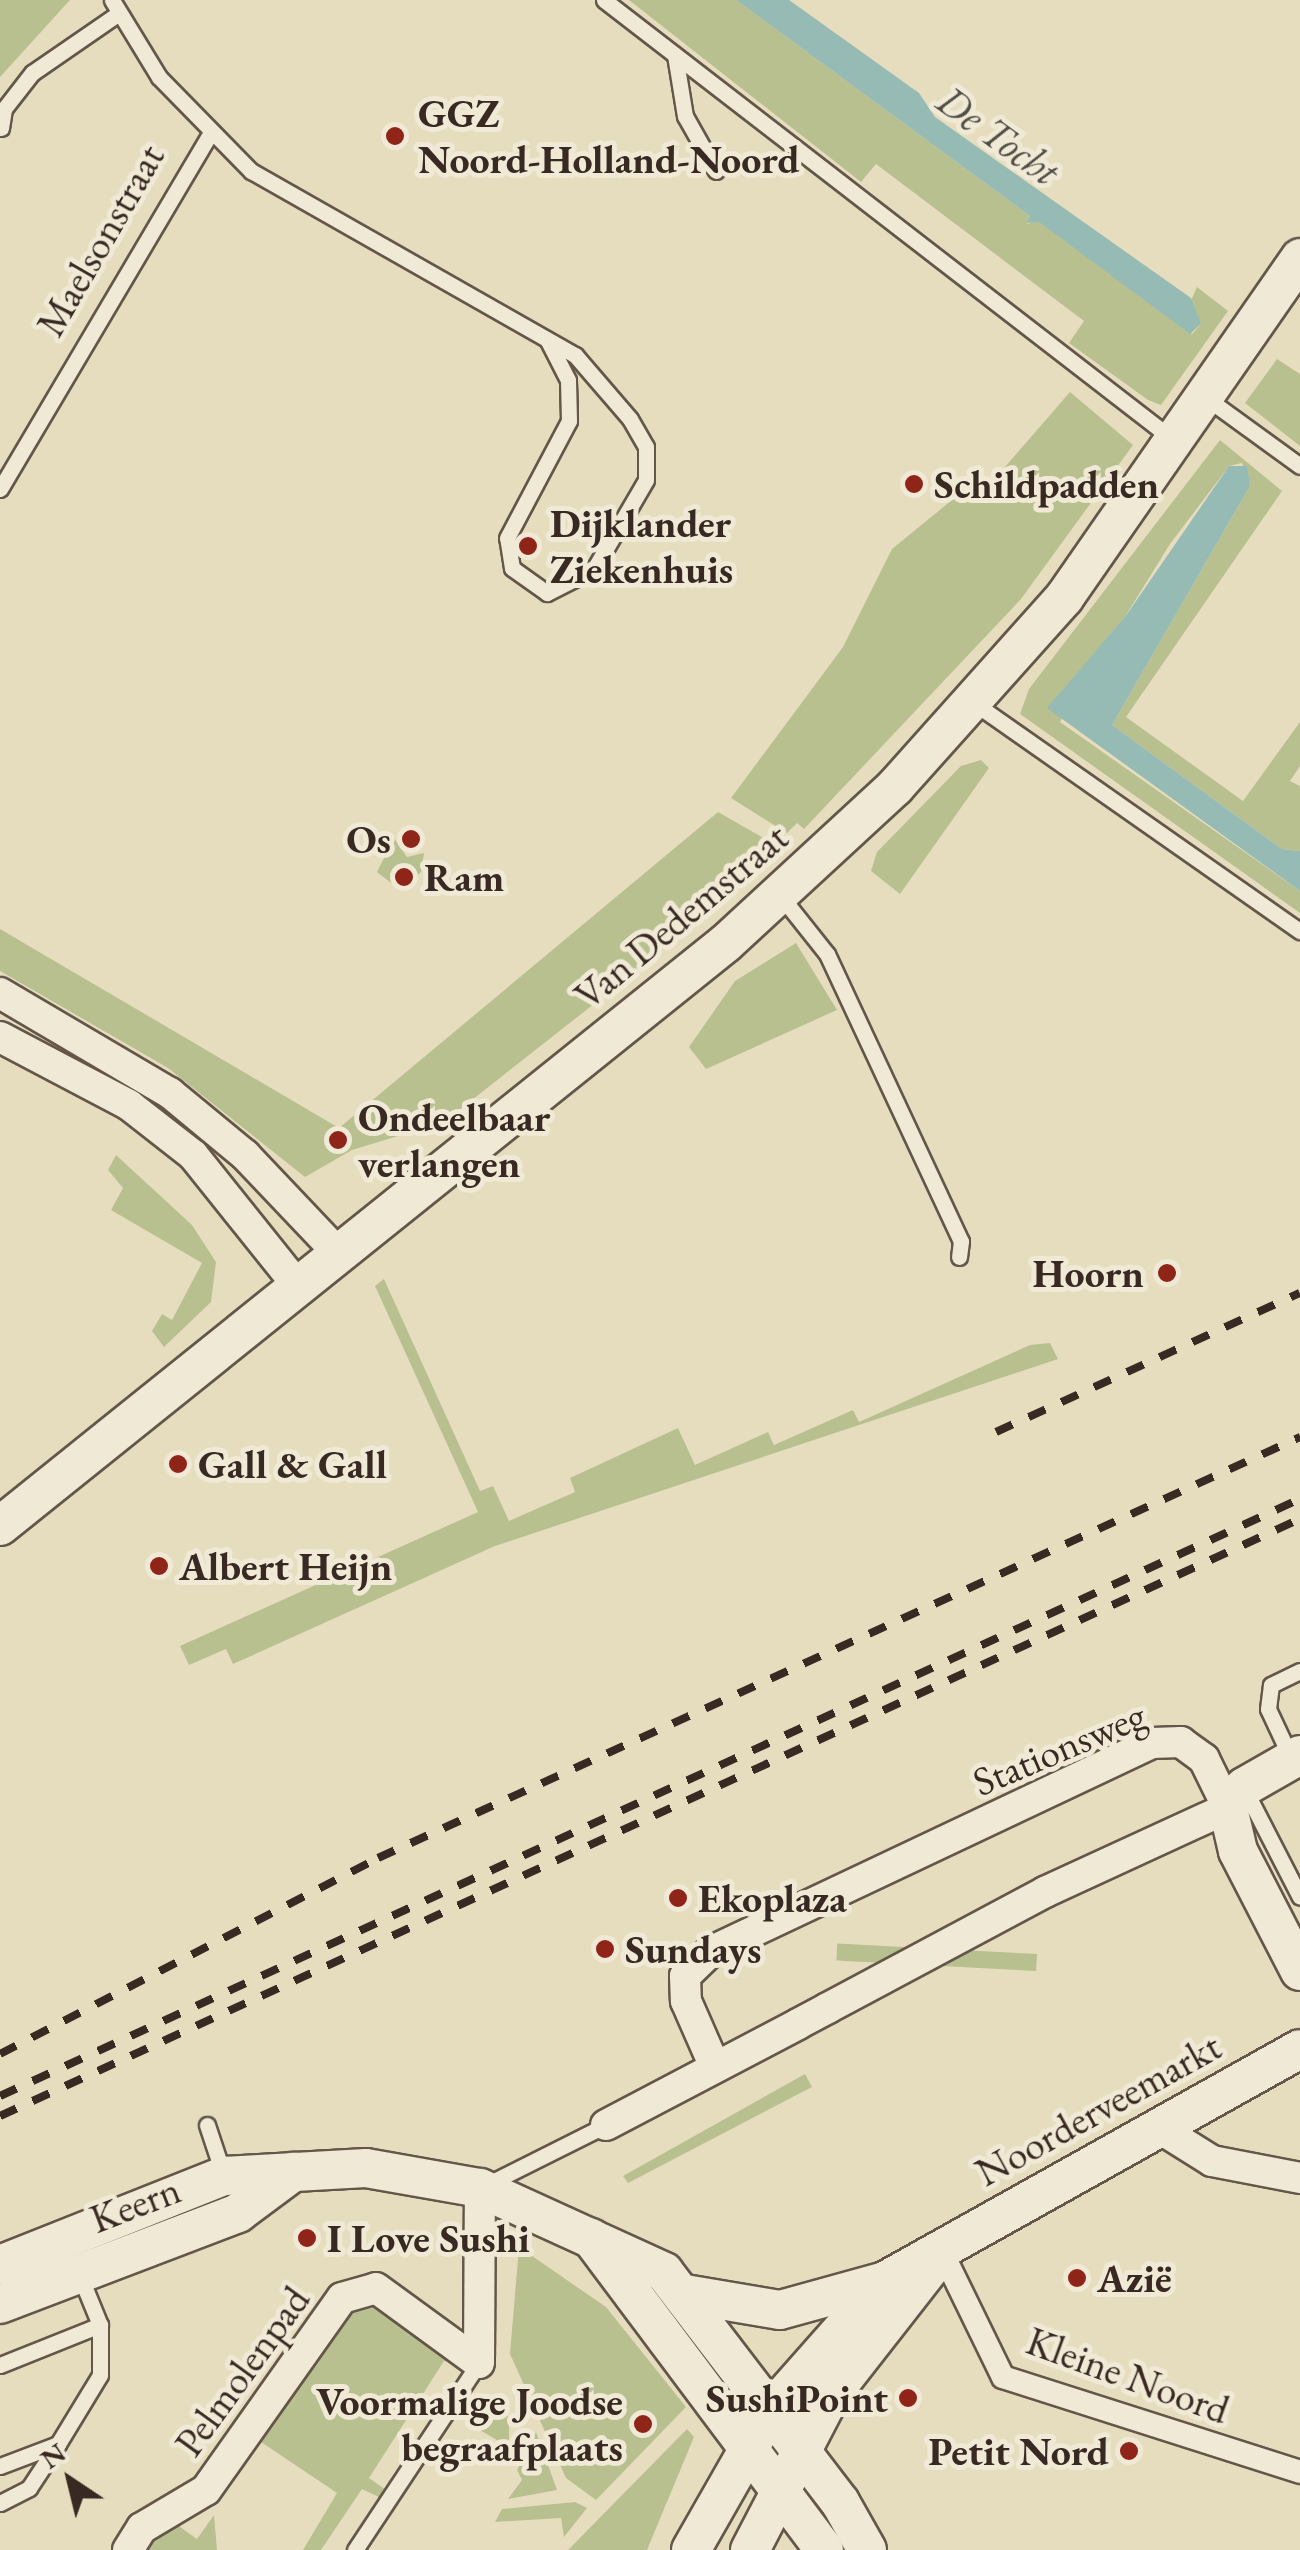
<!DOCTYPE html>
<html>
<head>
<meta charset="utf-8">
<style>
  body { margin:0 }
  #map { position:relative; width:1300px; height:2550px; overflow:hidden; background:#e6ddbf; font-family:"EB Garamond",serif }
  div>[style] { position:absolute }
  .green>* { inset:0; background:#b9c08f; transform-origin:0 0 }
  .water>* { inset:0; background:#96bbb4 }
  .roads { filter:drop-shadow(2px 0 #645649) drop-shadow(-2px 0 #645649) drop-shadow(0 2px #645649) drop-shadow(0 -2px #645649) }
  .service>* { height:15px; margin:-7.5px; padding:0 7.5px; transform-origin:7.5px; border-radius:7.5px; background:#efe9d5 }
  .pedestrian>* { height:22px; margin:-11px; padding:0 11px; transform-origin:11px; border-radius:11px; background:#efe9d5 }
  .minor>* { height:30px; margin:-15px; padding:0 15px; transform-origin:15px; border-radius:15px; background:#efe9d5 }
  .tertiary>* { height:38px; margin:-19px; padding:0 19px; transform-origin:19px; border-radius:19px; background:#efe9d5 }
  .rail>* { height:8px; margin-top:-4px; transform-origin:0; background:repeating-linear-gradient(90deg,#382922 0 18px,transparent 0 36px) }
  .dots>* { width:28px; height:28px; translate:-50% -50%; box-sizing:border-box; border:5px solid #efe9d5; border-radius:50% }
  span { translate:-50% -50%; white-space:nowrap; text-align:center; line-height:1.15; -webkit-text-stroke:10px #efe9d5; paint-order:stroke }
  .poi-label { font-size:40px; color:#382922; font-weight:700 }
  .left { translate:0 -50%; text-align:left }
  .right { translate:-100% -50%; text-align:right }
  .street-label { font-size:40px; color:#382922 }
  .water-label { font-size:42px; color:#504e46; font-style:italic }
  .north { position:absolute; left:20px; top:2430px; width:100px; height:100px; -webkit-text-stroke:8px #efe9d5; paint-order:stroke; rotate:325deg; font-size:28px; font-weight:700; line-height:40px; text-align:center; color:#382922 }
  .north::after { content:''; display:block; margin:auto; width:35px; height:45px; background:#382922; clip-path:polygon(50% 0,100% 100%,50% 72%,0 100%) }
</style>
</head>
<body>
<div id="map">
  <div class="green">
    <div style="clip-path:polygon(0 0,70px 0,0 77px)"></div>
    <div style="clip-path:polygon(629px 0,736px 0,1030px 216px,1027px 224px,1038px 221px,1192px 334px,1201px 324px,1188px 307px,1197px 287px,1228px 311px,1161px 405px,1148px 400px,1069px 343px,1084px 321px,876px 164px,861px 182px)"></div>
    <div style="clip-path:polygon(1277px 359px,1300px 374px,1300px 446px,1245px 403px)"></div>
    <div style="clip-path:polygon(1070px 392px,1133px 445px,1021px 599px,804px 829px,797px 823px,787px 833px,731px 798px,843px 647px,892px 549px,974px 482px,991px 483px)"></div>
    <div style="clip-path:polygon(1220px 440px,1282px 491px,1126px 717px,1243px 801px,1300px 722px,1300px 766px,1290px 781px,1300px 786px,1300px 851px,1282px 849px,1112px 725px,1250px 486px,1242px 463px,1229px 466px,1170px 544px,1060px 722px,1300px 891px,1300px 913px,1020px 714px,1029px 689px)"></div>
    <div style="clip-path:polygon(981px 760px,989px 768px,900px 894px,871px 871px,877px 852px,961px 766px)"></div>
    <div style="clip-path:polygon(718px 812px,774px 844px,770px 860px,753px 875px,743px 865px,685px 915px,693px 926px,444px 1122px,352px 1150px,305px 1177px,168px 1068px,0 971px,0 929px,339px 1128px)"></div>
    <div style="clip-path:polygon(394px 838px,407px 857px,424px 853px,421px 872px,400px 890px,377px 872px)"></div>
    <div style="clip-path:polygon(796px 943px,837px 1010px,706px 1069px,689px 1047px,735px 981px)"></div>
    <div style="clip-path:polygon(116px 1155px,192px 1225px,216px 1262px,211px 1302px,164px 1347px,152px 1331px,162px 1314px,172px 1320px,202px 1263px,111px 1210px,123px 1188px,108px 1170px)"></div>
    <div style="clip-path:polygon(384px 1279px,480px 1491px,493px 1486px,509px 1521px,575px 1492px,570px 1478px,678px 1428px,695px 1465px,768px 1432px,774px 1445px,853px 1410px,859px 1422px,1030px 1345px,1050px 1343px,1058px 1359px,495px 1546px,233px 1664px,226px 1649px,189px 1665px,180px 1646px,478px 1512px,375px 1286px)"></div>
    <div style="left:1037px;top:1954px;width:17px;height:200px;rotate:93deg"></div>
    <div style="clip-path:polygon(805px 2074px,812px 2087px,628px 2183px,623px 2176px)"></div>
    <div style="clip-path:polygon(519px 2247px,606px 2307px,686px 2407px,596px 2500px,566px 2478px,510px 2354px)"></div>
    <div style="clip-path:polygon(376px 2306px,466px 2367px,444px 2361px,369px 2478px,386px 2490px,381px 2498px,362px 2489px,321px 2550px,303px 2550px,337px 2493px,261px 2442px,350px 2312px)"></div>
    <div style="clip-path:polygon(478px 2407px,509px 2416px,509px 2447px,466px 2422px)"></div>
    <div style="clip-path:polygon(687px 2429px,694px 2437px,647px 2550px,568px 2550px)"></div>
    <div style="clip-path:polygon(536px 2432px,557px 2490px,508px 2499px,522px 2480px,517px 2470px)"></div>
    <div style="clip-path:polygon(575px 2502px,587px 2508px,564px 2537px,561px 2518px,495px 2522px,502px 2509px)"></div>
    <div style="clip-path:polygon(214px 2515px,217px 2550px,144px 2550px,176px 2524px,197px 2539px)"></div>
  </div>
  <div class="water">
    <div style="clip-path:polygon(736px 0,789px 0,919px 93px,935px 117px,1191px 298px,1201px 324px,1190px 334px,1039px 222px,1027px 223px,1030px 216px)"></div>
    <div style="clip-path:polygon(1229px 466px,1247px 466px,1250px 486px,1112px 725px,1282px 849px,1300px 851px,1300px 891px,1047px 708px,1125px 617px)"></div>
  </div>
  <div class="roads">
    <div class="service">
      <div style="left:112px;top:0;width:90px;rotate:58.6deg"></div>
      <div style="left:159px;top:77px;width:132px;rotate:45.6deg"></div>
      <div style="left:251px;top:171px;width:373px;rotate:29.6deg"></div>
      <div style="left:575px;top:355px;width:84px;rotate:49.3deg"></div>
      <div style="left:630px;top:419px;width:32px;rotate:60deg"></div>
      <div style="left:646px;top:447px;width:33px;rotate:90deg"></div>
      <div style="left:646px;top:480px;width:103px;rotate:120.3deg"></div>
      <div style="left:594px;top:569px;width:53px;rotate:152.9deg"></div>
      <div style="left:547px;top:593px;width:43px;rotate:-144.5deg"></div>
      <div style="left:512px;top:568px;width:30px;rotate:-99deg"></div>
      <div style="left:507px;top:538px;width:132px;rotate:-62.1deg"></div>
      <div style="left:569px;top:421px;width:41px;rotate:-91.4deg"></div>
      <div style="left:568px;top:380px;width:44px;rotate:-117.1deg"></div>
      <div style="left:604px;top:0;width:721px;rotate:37.68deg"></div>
      <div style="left:675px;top:55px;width:62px;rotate:80.7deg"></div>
      <div style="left:685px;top:116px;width:63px;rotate:60.6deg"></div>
      <div style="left:1px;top:128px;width:19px;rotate:-81deg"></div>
      <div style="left:4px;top:109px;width:46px;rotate:-52.1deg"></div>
      <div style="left:32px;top:73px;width:102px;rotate:-34.6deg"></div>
      <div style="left:1205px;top:397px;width:117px;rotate:36deg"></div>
      <div style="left:0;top:489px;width:411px;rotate:-59.4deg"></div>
      <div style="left:974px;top:703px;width:398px;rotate:35deg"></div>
      <div style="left:780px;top:895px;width:75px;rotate:51.5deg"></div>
      <div style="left:827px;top:954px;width:317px;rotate:65deg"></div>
      <div style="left:961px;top:1241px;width:16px;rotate:97deg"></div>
      <div style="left:1291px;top:1758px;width:54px;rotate:-115.1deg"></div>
      <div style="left:1268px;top:1709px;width:24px;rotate:-83deg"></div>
      <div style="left:1271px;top:1685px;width:32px;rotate:-26deg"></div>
      <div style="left:1245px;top:1790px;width:120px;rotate:62.8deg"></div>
      <div style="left:207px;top:2125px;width:54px;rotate:71.6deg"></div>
      <div style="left:484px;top:2186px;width:136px;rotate:-26.6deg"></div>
      <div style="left:0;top:2365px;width:108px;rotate:-21.8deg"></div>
      <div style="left:0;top:2466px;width:62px;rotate:-20.8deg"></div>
      <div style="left:58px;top:2444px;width:81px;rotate:-58.7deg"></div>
      <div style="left:100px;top:2375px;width:50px;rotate:-90deg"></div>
      <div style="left:100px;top:2325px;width:53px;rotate:-112.2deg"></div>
      <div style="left:0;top:2503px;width:33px;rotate:-27deg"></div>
      <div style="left:29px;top:2488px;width:53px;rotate:-56.6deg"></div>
      <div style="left:355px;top:2550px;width:224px;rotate:-56.5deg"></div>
    </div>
    <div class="pedestrian">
      <div style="left:942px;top:2252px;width:139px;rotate:64deg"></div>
      <div style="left:1003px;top:2377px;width:312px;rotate:17.7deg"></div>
    </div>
    <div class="minor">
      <div style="left:0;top:993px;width:197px;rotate:30.5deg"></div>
      <div style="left:170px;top:1093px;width:97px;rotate:39.6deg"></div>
      <div style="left:245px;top:1155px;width:137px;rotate:46.5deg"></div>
      <div style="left:0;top:1037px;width:146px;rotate:27.8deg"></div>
      <div style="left:129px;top:1105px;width:81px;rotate:38deg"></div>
      <div style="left:193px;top:1155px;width:168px;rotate:51.3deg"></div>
      <div style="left:606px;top:2125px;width:217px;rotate:-27.7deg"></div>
      <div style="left:798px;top:2024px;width:34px;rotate:-28deg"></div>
      <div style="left:828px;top:2008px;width:246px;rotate:-28.1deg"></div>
      <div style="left:1045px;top:1892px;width:201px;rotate:-24.7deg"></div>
      <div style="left:1228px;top:1808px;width:55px;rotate:-116.1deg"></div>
      <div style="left:1204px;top:1759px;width:29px;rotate:-144deg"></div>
      <div style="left:1181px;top:1742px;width:29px;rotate:178deg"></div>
      <div style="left:1152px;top:1743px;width:488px;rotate:154.7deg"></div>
      <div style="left:711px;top:1951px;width:36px;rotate:136deg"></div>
      <div style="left:685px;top:1976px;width:25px;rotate:88deg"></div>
      <div style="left:686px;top:2001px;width:72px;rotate:66.3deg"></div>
      <div style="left:1156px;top:2126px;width:66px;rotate:32deg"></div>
      <div style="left:1212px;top:2161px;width:90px;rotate:10.9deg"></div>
      <div style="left:479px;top:2363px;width:175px;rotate:-89.7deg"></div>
      <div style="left:128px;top:2550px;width:26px;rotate:-58deg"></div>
      <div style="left:142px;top:2528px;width:74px;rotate:-30.7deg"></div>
      <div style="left:206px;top:2490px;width:235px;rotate:-54.7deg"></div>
      <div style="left:342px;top:2298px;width:35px;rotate:-16deg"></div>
      <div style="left:376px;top:2288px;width:127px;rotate:36.1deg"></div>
    </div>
    <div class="tertiary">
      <div style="left:0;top:1526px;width:931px;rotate:-38.77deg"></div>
      <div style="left:726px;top:943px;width:230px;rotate:-42.7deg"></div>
      <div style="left:895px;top:787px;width:254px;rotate:-48.2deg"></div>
      <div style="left:1064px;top:598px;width:414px;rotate:-55.2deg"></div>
      <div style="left:1300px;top:1755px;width:64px;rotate:150.3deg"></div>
      <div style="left:1244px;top:1787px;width:26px;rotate:127deg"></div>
      <div style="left:1228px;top:1808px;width:44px;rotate:76.9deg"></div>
      <div style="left:1238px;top:1851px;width:135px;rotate:62.7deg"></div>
      <div style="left:591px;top:2238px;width:389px;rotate:53.2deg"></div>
      <div style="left:0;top:2265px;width:241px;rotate:-21.7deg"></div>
      <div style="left:224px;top:2176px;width:142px;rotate:-3.2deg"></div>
      <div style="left:366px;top:2168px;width:116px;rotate:10deg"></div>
      <div style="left:480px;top:2188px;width:202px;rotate:24.5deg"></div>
      <div style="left:664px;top:2272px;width:290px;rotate:52.6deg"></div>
      <div style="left:840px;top:2502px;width:55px;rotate:60.6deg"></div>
      <div style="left:685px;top:2294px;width:96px;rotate:9.6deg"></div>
      <div style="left:780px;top:2310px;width:106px;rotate:-15.4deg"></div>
      <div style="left:0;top:2304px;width:255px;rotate:-20.9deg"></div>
      <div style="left:238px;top:2213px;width:69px;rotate:-36.7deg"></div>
      <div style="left:691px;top:2550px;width:161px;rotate:-60.3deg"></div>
      <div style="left:771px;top:2410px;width:172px;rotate:-48.5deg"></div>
      <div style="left:885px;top:2281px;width:475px;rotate:-29.2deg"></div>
      <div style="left:750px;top:2550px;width:174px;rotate:-62.5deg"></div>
      <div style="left:830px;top:2396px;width:180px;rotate:-52deg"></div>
    </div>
  </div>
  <div class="rail">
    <div style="left:996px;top:1432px;width:334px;rotate:-24.6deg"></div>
    <div style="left:0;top:2054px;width:426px;rotate:-27.4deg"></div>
    <div style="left:378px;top:1858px;width:1014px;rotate:-24.54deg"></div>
    <div style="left:0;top:2096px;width:1431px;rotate:-24.67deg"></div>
    <div style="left:0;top:2116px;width:1431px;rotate:-24.67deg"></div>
  </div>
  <div class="dots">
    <div style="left:395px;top:136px;background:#8f2418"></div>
    <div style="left:914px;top:484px;background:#8f2418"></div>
    <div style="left:528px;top:546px;background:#8f2418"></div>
    <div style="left:411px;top:839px;background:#8f2418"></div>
    <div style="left:404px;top:877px;background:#8f2418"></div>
    <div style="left:338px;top:1140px;background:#8f2418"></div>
    <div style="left:1167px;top:1273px;background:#8f2418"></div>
    <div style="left:178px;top:1464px;background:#8f2418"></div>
    <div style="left:159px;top:1566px;background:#8f2418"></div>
    <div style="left:678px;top:1898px;background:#8f2418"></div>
    <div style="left:605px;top:1949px;background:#8f2418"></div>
    <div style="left:307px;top:2238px;background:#8f2418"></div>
    <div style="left:1077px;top:2278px;background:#8f2418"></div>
    <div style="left:908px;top:2398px;background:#8f2418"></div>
    <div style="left:643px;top:2424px;background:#8f2418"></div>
    <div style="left:1129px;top:2451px;background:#8f2418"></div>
  </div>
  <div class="poi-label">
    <span class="left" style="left:418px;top:136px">GGZ<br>Noord-Holland-Noord</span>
    <span class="left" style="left:934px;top:484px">Schildpadden</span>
    <span class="left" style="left:550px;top:546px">Dijklander<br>Ziekenhuis</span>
    <span class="right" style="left:391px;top:839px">Os</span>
    <span class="left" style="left:424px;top:877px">Ram</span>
    <span class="left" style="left:358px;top:1140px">Ondeelbaar<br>verlangen</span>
    <span class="right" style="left:1144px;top:1273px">Hoorn</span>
    <span class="left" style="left:198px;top:1464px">Gall &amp; Gall</span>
    <span class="left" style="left:179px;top:1566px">Albert Heijn</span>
    <span class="left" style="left:698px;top:1898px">Ekoplaza</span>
    <span class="left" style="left:625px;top:1949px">Sundays</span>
    <span class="left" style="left:327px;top:2238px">I Love Sushi</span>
    <span class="left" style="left:1097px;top:2278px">Azië</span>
    <span class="right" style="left:888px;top:2398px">SushiPoint</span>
    <span class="right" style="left:623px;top:2424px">Voormalige Joodse<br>begraafplaats</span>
    <span class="right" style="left:1109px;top:2451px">Petit Nord</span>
  </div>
  <div class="street-label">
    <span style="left:100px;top:240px;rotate:-60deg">Maelsonstraat</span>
    <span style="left:681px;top:916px;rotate:-40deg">Van Dedemstraat</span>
    <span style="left:1059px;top:1748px;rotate:-23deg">Stationsweg</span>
    <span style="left:1098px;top:2109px;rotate:-29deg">Noorderveemarkt</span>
    <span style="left:135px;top:2204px;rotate:-21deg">Keern</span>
    <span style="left:242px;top:2371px;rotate:-54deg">Pelmolenpad</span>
    <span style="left:1128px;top:2375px;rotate:20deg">Kleine Noord</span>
  </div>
  <div class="water-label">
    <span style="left:998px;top:136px;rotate:36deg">De Tocht</span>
  </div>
  <div class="north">N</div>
</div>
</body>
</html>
